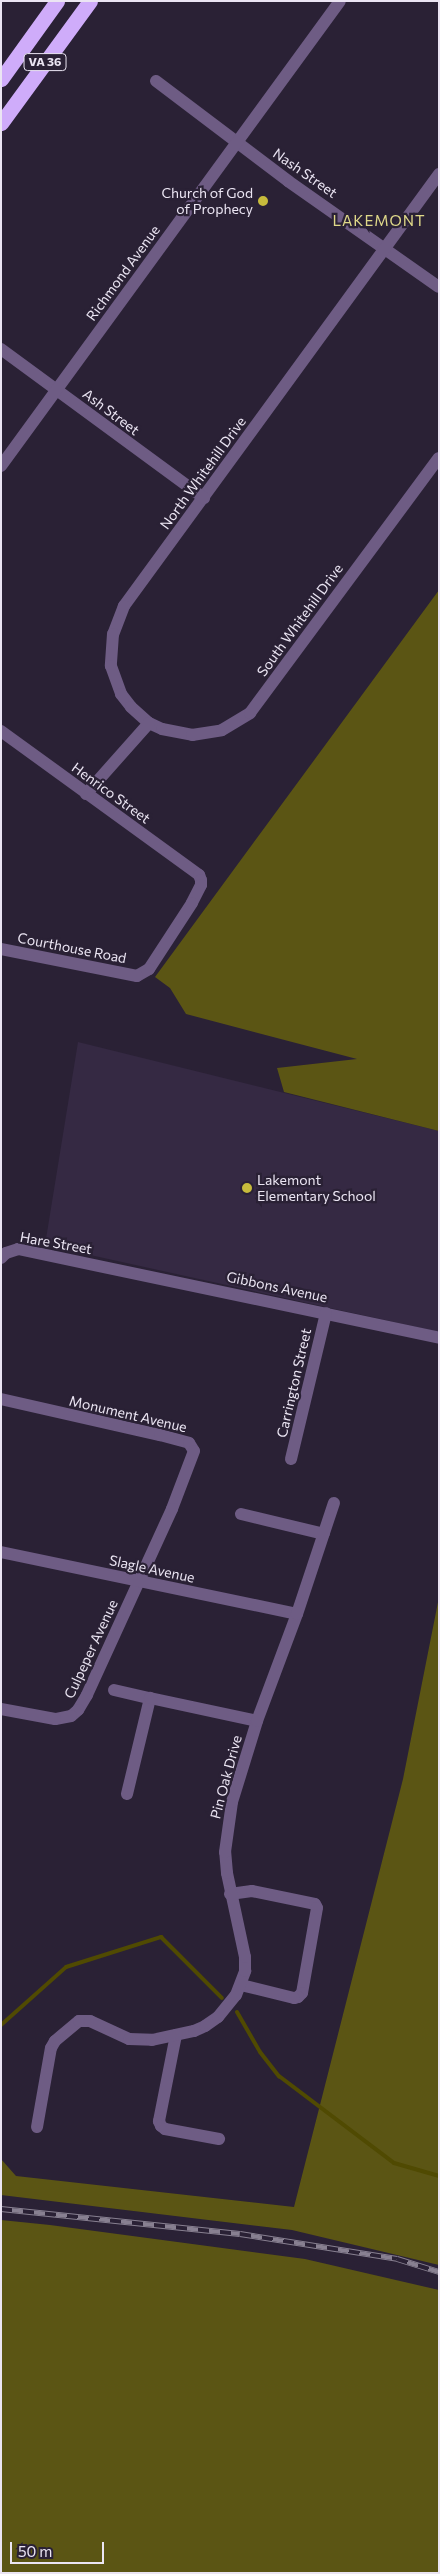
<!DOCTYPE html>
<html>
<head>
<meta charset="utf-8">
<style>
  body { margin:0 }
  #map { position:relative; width:440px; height:2574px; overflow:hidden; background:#2a2135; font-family:Commissioner,sans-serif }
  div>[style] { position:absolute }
  .built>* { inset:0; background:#352943 }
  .forest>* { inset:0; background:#5b5514 }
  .stream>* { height:4px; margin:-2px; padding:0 2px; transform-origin:2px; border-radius:2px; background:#504a02 }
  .minor>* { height:12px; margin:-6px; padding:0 6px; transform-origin:6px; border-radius:6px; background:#6e5c84 }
  .highway>* { height:15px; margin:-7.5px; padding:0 7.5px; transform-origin:7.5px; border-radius:7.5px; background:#cfacfa }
  .rail>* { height:5.5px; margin-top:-2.75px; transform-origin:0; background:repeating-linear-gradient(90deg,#2a2135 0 11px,#888091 0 22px); box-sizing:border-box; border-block:1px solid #888091 }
  .dots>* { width:14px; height:14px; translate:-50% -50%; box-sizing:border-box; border:2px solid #2a2135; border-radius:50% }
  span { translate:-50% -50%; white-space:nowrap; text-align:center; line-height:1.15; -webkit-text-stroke:4.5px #2a2135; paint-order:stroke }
  .shield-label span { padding:1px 4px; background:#2a2135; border:1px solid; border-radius:4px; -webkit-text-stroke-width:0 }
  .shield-label { font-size:12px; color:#ebe5f3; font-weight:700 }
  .street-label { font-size:14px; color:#ebe5f3 }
  .poi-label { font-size:14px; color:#ebe5f3 }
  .right { translate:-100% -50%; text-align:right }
  .left { translate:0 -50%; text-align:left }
  .neighbourhood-label { font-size:15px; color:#dfd889; letter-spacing:1px }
  .frame { position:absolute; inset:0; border:2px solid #ebe5f3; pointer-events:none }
  .scale { position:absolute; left:10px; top:2542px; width:94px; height:22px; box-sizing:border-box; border:2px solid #ebe5f3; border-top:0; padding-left:6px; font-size:15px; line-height:18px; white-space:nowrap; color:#ebe5f3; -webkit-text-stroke:4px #2a2135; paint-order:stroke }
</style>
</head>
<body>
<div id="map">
  <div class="built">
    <div style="clip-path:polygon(78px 1042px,439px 1131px,439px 1332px,45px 1245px)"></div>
  </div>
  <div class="forest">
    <div style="clip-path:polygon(439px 590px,439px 1131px,284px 1092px,277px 1068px,357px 1059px,186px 1014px,170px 988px,155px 977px)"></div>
    <div style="clip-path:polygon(439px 1597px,439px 2265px,292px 2230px,1px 2195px,1px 2159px,16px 2176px,294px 2207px,403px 1779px)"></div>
    <div style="clip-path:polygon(1px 2220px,50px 2225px,305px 2259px,439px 2290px,439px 2573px,1px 2573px)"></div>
  </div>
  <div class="stream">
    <div style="left:237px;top:2012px;width:46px;rotate:60.1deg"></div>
    <div style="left:260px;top:2052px;width:31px;rotate:52deg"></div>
    <div style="left:279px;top:2076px;width:144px;rotate:37.1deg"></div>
    <div style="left:394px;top:2163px;width:47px;rotate:16.1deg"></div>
    <div style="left:1px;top:2025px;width:87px;rotate:-41.7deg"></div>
    <div style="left:66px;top:1967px;width:100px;rotate:-17.5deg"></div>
    <div style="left:161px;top:1937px;width:86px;rotate:45deg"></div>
  </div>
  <div class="minor">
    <div style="left:156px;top:81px;width:166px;rotate:37.1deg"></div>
    <div style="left:288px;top:181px;width:184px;rotate:35.1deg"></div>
    <div style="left:439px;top:174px;width:535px;rotate:126.1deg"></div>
    <div style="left:124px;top:606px;width:30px;rotate:111deg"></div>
    <div style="left:113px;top:634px;width:32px;rotate:94deg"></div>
    <div style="left:111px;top:666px;width:30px;rotate:70deg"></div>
    <div style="left:121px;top:694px;width:16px;rotate:52deg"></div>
    <div style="left:131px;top:707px;width:24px;rotate:42deg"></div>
    <div style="left:149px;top:723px;width:14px;rotate:25deg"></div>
    <div style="left:162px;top:729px;width:31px;rotate:11deg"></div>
    <div style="left:192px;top:735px;width:30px;rotate:-9deg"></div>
    <div style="left:222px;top:730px;width:33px;rotate:-31deg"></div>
    <div style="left:250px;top:713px;width:317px;rotate:-53.5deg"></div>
    <div style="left:1px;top:349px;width:252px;rotate:36.3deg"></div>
    <div style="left:1px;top:466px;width:575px;rotate:-53.91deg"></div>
    <div style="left:1px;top:731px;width:245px;rotate:36deg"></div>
    <div style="left:199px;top:875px;width:5px;rotate:68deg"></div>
    <div style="left:201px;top:880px;width:5px;rotate:90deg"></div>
    <div style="left:201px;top:885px;width:20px;rotate:117deg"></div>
    <div style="left:192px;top:903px;width:79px;rotate:123.1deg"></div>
    <div style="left:149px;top:969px;width:14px;rotate:150deg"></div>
    <div style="left:137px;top:976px;width:139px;rotate:-168.8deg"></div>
    <div style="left:86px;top:794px;width:95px;rotate:-48.4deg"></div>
    <div style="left:1px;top:1258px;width:7px;rotate:-45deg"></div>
    <div style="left:6px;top:1253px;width:13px;rotate:-18deg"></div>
    <div style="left:18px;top:1249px;width:430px;rotate:11.9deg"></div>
    <div style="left:1px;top:1399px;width:163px;rotate:12.8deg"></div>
    <div style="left:160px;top:1435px;width:30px;rotate:15deg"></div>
    <div style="left:189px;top:1443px;width:9px;rotate:58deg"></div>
    <div style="left:194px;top:1451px;width:62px;rotate:110.8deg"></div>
    <div style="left:172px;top:1509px;width:205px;rotate:114.6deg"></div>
    <div style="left:87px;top:1695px;width:17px;rotate:121deg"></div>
    <div style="left:78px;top:1710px;width:9px;rotate:139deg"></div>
    <div style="left:71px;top:1716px;width:16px;rotate:169deg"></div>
    <div style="left:55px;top:1719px;width:55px;rotate:-169.5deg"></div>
    <div style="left:291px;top:1459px;width:150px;rotate:-76.5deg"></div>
    <div style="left:241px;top:1514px;width:85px;rotate:13.5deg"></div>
    <div style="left:1px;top:1552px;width:302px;rotate:11.8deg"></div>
    <div style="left:114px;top:1690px;width:37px;rotate:13deg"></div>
    <div style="left:127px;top:1794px;width:99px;rotate:-76.5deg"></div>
    <div style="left:150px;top:1698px;width:109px;rotate:12.1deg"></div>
    <div style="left:230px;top:1894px;width:22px;rotate:-8deg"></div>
    <div style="left:252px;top:1891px;width:64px;rotate:11.7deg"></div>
    <div style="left:315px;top:1904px;width:4px;rotate:63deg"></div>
    <div style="left:317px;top:1908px;width:86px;rotate:100deg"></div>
    <div style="left:302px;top:1993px;width:6px;rotate:135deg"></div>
    <div style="left:298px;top:1997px;width:4px;rotate:166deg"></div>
    <div style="left:294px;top:1998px;width:55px;rotate:-166.2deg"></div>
    <div style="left:176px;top:2035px;width:88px;rotate:101.2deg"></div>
    <div style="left:159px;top:2121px;width:5px;rotate:68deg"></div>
    <div style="left:161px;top:2126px;width:5px;rotate:37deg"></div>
    <div style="left:165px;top:2129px;width:55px;rotate:10.5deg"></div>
    <div style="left:37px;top:2127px;width:80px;rotate:-80deg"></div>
    <div style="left:51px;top:2048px;width:8px;rotate:-60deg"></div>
    <div style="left:55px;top:2041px;width:31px;rotate:-40deg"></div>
    <div style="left:79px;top:2021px;width:11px"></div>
    <div style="left:90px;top:2021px;width:43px;rotate:24.8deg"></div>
    <div style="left:129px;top:2039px;width:23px;rotate:2deg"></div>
    <div style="left:152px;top:2040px;width:43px;rotate:-12.1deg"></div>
    <div style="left:194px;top:2031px;width:12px;rotate:-24deg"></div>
    <div style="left:205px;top:2026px;width:16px;rotate:-35deg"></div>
    <div style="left:218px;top:2017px;width:28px;rotate:-51deg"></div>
    <div style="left:236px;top:1995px;width:26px;rotate:-69deg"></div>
    <div style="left:245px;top:1971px;width:14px;rotate:-90deg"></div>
    <div style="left:245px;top:1957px;width:86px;rotate:-102.1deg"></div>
    <div style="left:227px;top:1873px;width:21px;rotate:-95deg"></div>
    <div style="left:225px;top:1852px;width:50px;rotate:-82deg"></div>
    <div style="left:232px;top:1802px;width:85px;rotate:-72.8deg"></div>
    <div style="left:257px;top:1721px;width:114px;rotate:-69.5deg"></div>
    <div style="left:297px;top:1614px;width:117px;rotate:-71.6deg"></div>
  </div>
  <div class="highway">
    <div style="left:1px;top:79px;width:96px;rotate:-54.3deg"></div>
    <div style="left:1px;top:123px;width:151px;rotate:-53.9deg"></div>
  </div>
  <div class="rail">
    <div style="left:1px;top:2209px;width:240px;rotate:6deg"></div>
    <div style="left:240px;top:2234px;width:159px;rotate:9deg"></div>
    <div style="left:397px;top:2259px;width:44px;rotate:17.2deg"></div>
  </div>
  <div class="dots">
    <div style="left:263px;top:201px;background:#c7bb3c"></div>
    <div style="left:247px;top:1188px;background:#c7bb3c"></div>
  </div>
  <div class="shield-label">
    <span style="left:45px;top:62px">VA 36</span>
  </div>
  <div class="street-label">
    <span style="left:305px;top:173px;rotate:35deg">Nash Street</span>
    <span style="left:123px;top:273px;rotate:-54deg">Richmond Avenue</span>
    <span style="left:111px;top:412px;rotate:37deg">Ash Street</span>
    <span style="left:203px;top:473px;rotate:-54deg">North Whitehill Drive</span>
    <span style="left:300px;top:620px;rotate:-54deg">South Whitehill Drive</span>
    <span style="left:111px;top:793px;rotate:36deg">Henrico Street</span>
    <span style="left:72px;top:948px;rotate:11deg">Courthouse Road</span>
    <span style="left:56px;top:1243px;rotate:10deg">Hare Street</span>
    <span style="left:277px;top:1287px;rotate:12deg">Gibbons Avenue</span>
    <span style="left:294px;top:1383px;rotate:-77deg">Carrington Street</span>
    <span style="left:128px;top:1414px;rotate:13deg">Monument Avenue</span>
    <span style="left:152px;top:1569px;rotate:12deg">Slagle Avenue</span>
    <span style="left:91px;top:1649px;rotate:-65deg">Culpeper Avenue</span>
    <span style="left:226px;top:1777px;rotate:-75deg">Pin Oak Drive</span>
  </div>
  <div class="poi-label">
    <span class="right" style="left:253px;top:201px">Church of God<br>of Prophecy</span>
    <span class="left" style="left:257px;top:1188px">Lakemont<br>Elementary School</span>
  </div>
  <div class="neighbourhood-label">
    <span style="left:379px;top:221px">LAKEMONT</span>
  </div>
  <div class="frame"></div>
  <div class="scale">50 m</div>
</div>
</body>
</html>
